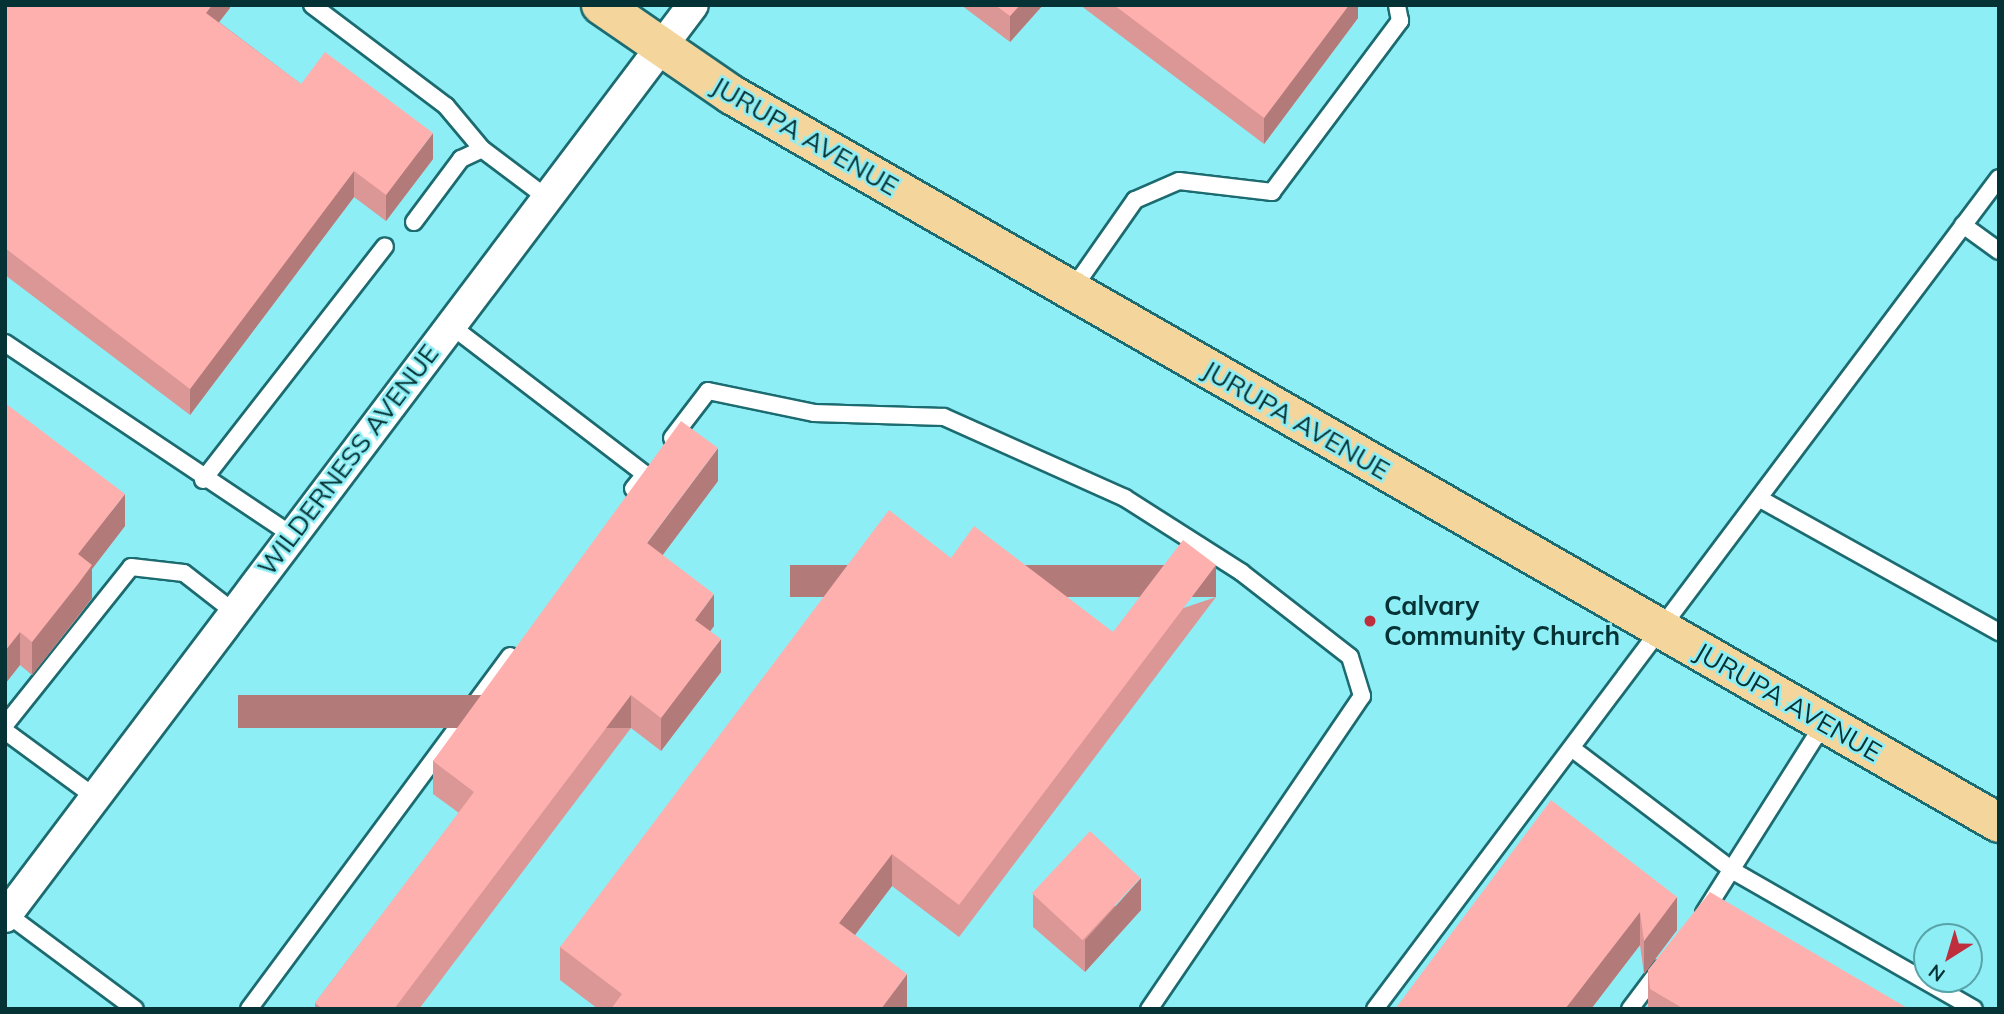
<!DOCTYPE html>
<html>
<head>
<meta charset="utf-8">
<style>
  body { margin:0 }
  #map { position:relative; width:2004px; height:1014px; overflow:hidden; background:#8eeef5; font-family:Mulish,sans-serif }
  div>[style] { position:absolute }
  .roads { filter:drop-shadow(2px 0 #1c6b70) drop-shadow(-2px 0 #1c6b70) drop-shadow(0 2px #1c6b70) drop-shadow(0 -2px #1c6b70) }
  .service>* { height:16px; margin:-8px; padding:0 8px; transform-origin:8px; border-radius:8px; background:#fff }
  .minor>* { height:30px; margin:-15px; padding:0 15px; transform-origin:15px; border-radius:15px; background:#fff }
  .primary>* { height:38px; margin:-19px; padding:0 19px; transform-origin:19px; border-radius:19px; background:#f4d69d }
  .wall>* { inset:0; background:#da9796 }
  .shaded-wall>* { inset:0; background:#b27b7a; transform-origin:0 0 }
  .building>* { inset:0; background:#feb0ae; transform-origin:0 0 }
  .dots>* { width:19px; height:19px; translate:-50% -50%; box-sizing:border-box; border:4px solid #8eeef5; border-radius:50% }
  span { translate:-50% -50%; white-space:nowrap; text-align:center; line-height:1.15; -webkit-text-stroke:5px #8eeef5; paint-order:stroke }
  .street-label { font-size:26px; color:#053234 }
  .poi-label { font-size:26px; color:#053234; font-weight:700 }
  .left { translate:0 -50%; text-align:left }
  .frame { position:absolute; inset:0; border:7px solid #053234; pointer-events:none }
  .north { position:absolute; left:1913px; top:923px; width:70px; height:70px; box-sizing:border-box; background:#8eeef5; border:2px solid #57a3a8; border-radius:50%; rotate:217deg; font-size:19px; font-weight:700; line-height:28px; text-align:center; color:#053234 }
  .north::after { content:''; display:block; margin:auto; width:24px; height:32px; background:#be2e3c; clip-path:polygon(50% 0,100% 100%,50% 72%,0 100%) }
</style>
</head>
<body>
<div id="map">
  <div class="roads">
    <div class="service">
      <div style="left:312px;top:5px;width:168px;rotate:37deg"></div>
      <div style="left:446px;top:106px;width:56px;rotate:50.1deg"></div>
      <div style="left:414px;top:222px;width:79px;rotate:-53.3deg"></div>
      <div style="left:461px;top:159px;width:23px;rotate:-25deg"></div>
      <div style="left:482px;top:149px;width:80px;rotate:36.9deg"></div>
      <div style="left:1963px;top:225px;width:44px;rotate:35.8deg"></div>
      <div style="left:1072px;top:290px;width:110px;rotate:-55deg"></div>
      <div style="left:1135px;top:200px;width:48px;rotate:-23.4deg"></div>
      <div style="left:1179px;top:181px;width:94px;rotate:6.7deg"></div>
      <div style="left:1272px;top:192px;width:214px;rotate:-53.2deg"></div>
      <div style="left:1400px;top:21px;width:16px;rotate:-101deg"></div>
      <div style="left:450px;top:325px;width:245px;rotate:37.4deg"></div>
      <div style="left:645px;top:474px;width:19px;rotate:129deg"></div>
      <div style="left:5px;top:343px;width:345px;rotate:33.8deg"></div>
      <div style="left:672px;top:438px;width:59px;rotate:-52.5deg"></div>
      <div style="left:708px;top:391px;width:108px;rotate:11.7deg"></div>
      <div style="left:814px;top:413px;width:130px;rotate:1.8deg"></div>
      <div style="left:944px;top:417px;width:198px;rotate:24.1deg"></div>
      <div style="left:1125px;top:498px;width:138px;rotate:32.5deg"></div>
      <div style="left:1241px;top:572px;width:138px;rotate:37.9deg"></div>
      <div style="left:1350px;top:657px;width:41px;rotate:72.9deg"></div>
      <div style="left:1362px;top:696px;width:379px;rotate:124.2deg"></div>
      <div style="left:203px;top:480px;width:296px;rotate:-52.1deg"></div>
      <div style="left:1760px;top:499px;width:274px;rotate:29.1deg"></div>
      <div style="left:5px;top:725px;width:202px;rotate:-51.4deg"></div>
      <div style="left:131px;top:567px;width:53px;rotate:6.5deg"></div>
      <div style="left:184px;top:573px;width:63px;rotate:38deg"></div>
      <div style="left:5px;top:731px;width:112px;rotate:36.3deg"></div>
      <div style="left:1574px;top:750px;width:202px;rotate:37.2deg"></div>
      <div style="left:1735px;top:872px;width:275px;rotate:29.8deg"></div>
      <div style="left:1704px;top:913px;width:225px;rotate:-57.7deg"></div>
      <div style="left:7px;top:914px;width:159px;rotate:36.6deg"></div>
      <div style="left:249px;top:1009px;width:439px;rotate:-53.5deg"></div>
      <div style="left:1375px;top:1009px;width:1039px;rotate:-53.1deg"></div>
      <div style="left:1630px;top:1009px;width:50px;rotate:-53.1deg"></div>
    </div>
    <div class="minor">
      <div style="left:5px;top:917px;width:1142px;rotate:-52.97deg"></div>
    </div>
    <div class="primary">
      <div style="left:601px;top:5px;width:159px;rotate:34.5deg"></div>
      <div style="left:732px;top:95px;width:1461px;rotate:29.88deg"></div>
    </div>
  </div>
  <div class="wall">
    <div style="clip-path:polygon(5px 5px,230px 5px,230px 8px,219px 22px,301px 84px,433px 159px,386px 221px,354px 197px,190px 415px,5px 275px)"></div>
    <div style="clip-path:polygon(961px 5px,1043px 5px,1010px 42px)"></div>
    <div style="clip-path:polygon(1080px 5px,1358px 5px,1358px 18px,1264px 144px)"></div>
    <div style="clip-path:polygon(5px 403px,125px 526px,92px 569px,92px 598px,78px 617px,32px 675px,20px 665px,5px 684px)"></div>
    <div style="clip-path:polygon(718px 481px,662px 555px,714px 626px,710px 631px,721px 672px,661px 751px,631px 728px,419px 1009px,315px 1009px,315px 1003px,459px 813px,433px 794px,433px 761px)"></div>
    <div style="clip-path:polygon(951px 558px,1113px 632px,1216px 597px,959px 937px,892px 886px,855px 935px,907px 1007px,906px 1009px,598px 1009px,560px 980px,560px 947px)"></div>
    <div style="clip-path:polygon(1033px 894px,1141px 910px,1085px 972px,1033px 927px)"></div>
    <div style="clip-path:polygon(1677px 897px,1677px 930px,1644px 974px,1640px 945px,1591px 1009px,1395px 1009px)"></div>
    <div style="clip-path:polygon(1648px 970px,1909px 1009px,1648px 1009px)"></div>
  </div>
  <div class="shaded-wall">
    <div style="clip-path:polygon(212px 5px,230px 5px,230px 8px,206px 39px,206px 13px)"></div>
    <div style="clip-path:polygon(1020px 5px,1043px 5px,1010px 42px,1010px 16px)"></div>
    <div style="clip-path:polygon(1349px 5px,1358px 5px,1358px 18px,1264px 144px,1264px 118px)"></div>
    <div style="clip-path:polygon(433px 133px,433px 159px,386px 221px,386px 195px)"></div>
    <div style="clip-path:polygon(354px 171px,354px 197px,190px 415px,190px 389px)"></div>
    <div style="clip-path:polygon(718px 448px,718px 481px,647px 576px,647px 543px)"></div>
    <div style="clip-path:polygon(125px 494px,125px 526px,92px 569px,92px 598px,32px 675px,32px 642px,78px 554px)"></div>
    <div style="left:1216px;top:565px;width:32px;height:426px;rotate:90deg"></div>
    <div style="clip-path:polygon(714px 594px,714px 626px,695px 652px,695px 620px)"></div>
    <div style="clip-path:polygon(20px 632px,20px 665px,5px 684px,5px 651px)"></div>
    <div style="clip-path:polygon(721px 639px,721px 672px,661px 751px,661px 718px)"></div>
    <div style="left:631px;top:695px;width:33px;height:393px;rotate:90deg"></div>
    <div style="clip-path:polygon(892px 854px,892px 886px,839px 956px,839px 923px)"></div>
    <div style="clip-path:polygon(1141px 878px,1141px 910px,1085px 972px,1085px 940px)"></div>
    <div style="clip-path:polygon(1677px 897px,1677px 930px,1644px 974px,1644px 941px)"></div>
    <div style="clip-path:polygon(1640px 912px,1640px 945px,1591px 1009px,1565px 1009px)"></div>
    <div style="clip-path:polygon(907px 974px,907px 1007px,906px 1009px,881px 1009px)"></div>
  </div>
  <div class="building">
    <div style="clip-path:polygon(5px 5px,212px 5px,206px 13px,301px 84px,325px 52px,433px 133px,386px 195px,354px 171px,190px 389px,5px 248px)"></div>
    <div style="clip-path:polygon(995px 5px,1020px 5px,1010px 16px)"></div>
    <div style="clip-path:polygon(1114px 5px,1349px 5px,1264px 118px)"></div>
    <div style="clip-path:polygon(5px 403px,125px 494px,78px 554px,92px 565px,78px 584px,32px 642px,20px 632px,5px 651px)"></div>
    <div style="clip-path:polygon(681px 421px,718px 448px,647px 543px,714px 594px,695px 620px,721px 639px,661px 718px,631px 695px,394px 1009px,323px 1009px,315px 1003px,474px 792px,433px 761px)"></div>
    <div style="clip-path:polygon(889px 510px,951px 558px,974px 526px,1113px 632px,1183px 540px,1216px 565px,959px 905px,892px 854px,839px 923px,907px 974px,881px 1009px,611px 1009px,622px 994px,560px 947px)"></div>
    <div style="clip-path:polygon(1551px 800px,1677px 897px,1644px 941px,1640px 912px,1565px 1009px,1395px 1009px)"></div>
    <div style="left:1090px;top:831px;width:69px;height:85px;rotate:43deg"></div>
    <div style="clip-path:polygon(1710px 892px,1909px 1009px,1684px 1009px,1650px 989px,1648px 970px)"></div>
  </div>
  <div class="dots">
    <div style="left:1370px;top:621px;background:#be2e3c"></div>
  </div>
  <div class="street-label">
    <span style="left:805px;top:136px;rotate:30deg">JURUPA AVENUE</span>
    <span style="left:1296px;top:420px;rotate:30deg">JURUPA AVENUE</span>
    <span style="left:348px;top:460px;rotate:-53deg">WILDERNESS AVENUE</span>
    <span style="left:1788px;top:702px;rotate:30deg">JURUPA AVENUE</span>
  </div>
  <div class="poi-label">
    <span class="left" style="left:1384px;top:621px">Calvary<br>Community Church</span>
  </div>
  <div class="frame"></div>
  <div class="north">N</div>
</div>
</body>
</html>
